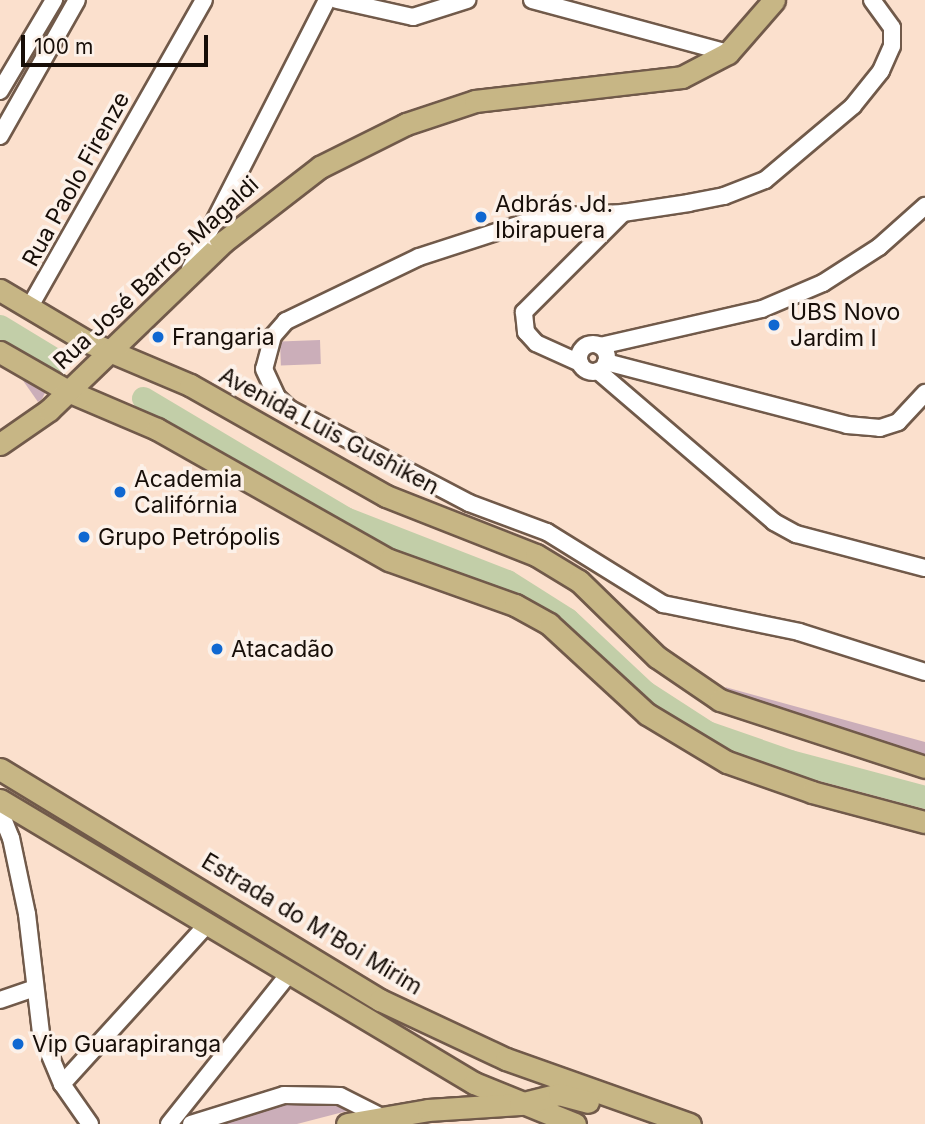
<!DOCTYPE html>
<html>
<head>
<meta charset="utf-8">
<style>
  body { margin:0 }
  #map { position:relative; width:925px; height:1124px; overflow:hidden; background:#fbe0cd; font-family:Inter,sans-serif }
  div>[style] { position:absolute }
  .green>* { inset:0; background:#cbaeb9; transform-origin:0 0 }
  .river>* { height:23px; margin:-11.5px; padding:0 11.5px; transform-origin:11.5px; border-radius:11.5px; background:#c2cea8 }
  .roads { filter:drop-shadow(2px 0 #715a4a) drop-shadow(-2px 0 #715a4a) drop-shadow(0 2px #715a4a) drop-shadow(0 -2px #715a4a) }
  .minor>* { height:16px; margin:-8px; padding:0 8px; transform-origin:8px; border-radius:8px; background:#fff }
  .minor>.ring { margin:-8px; padding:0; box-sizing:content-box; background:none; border:16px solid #fff; border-radius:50% }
  .major>* { height:21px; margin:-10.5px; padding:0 10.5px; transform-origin:10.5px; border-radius:10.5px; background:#c7b685 }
  .dots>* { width:19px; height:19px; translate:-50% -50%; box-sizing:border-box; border:4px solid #fcf1e9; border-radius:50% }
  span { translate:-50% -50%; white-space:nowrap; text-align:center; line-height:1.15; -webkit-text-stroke:7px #fcf1e9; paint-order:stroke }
  .street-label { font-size:23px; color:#170e08 }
  .poi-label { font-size:23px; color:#170e08 }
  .left { translate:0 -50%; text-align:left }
  .scale { position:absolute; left:21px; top:35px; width:187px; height:32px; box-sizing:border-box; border:4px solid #170e08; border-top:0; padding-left:9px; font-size:21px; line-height:24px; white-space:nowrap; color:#170e08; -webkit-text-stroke:5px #fcf1e9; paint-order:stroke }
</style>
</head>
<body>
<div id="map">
  <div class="green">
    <div style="left:320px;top:340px;width:24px;height:40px;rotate:88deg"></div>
    <div style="clip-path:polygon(17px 372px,47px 389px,42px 399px,38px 402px)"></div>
    <div style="clip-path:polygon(725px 687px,925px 742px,925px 757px,730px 693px)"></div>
    <div style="clip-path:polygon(298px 1097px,345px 1101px,351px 1110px,297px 1124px,208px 1124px)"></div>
  </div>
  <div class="river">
    <div style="left:0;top:326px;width:66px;rotate:31.3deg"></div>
    <div style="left:143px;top:398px;width:235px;rotate:30.7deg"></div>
    <div style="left:345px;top:518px;width:174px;rotate:21.3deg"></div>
    <div style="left:507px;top:581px;width:71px;rotate:32.3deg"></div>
    <div style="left:567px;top:619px;width:107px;rotate:43.1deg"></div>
    <div style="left:645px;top:692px;width:74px;rotate:32.8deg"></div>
    <div style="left:707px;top:732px;width:88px;rotate:19.3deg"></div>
    <div style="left:790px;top:761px;width:140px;rotate:14.9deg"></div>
  </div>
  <div class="roads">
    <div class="minor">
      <div style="left:337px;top:0;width:78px;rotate:12.6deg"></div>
      <div style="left:413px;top:17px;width:57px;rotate:-17.5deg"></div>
      <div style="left:532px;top:0;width:203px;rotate:15.1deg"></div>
      <div style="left:872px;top:0;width:34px;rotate:54deg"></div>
      <div style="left:892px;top:28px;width:18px;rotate:90deg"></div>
      <div style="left:892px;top:46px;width:27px;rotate:114deg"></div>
      <div style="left:881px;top:71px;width:45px;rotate:128.7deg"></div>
      <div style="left:853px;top:106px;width:115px;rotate:139.9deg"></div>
      <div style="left:765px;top:180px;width:44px;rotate:158.7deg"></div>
      <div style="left:724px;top:196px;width:36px;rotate:169deg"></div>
      <div style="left:689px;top:203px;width:67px;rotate:171.4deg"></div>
      <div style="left:623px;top:213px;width:81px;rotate:177.2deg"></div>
      <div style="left:542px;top:217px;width:129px;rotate:162deg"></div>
      <div style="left:419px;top:257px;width:148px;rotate:154.3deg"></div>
      <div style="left:286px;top:321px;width:20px;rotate:131deg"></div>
      <div style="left:273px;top:336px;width:34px;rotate:105deg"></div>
      <div style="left:264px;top:369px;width:31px;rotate:65deg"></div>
      <div style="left:277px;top:397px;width:18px;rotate:43deg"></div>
      <div style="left:290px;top:409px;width:202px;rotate:27.7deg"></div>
      <div style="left:469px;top:503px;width:83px;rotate:20.4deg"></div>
      <div style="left:547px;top:532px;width:137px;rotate:31.8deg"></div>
      <div style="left:663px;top:604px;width:139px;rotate:11.6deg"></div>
      <div style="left:799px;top:632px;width:132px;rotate:17.6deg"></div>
      <div style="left:0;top:91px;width:106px;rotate:-59.3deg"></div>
      <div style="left:0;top:136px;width:156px;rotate:-60.5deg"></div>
      <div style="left:190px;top:269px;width:302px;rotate:-63deg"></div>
      <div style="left:29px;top:308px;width:354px;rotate:-60.4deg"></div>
      <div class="ring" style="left:579px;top:344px;width:12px;height:12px"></div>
      <div style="left:600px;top:346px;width:166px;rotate:-12.9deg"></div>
      <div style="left:762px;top:309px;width:66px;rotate:-23.1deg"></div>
      <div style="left:823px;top:283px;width:67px;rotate:-32.7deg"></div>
      <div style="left:879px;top:247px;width:62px;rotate:-41.7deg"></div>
      <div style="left:606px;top:362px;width:249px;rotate:14.6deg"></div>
      <div style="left:847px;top:425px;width:33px;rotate:5deg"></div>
      <div style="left:880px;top:428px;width:19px;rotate:-18deg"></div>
      <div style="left:898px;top:422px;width:40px;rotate:-47deg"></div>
      <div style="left:580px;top:363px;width:48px;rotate:-155.6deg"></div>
      <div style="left:536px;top:343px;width:15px;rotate:-132deg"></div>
      <div style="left:526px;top:332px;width:20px;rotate:-96deg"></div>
      <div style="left:524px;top:312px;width:140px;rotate:-45deg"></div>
      <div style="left:598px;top:371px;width:232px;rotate:40.6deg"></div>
      <div style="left:774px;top:522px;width:25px;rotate:29deg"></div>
      <div style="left:796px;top:534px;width:133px;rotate:14.8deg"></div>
      <div style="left:0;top:811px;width:29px;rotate:68deg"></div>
      <div style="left:11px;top:838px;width:78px;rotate:78.1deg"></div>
      <div style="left:27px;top:914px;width:121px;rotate:83.3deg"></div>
      <div style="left:41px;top:1034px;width:54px;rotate:67.2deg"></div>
      <div style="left:62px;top:1084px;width:49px;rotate:55deg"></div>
      <div style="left:0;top:1000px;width:37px;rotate:-19deg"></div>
      <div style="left:62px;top:1084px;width:214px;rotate:-47.7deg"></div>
      <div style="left:169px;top:1124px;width:191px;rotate:-51.4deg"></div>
      <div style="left:191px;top:1124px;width:97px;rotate:-17.3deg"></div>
      <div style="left:284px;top:1095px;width:56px;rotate:1deg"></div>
      <div style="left:340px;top:1096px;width:47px;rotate:26.6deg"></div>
    </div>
    <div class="major">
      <div style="left:0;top:290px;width:100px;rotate:30.7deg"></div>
      <div style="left:86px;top:341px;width:113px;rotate:22.9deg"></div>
      <div style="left:190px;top:385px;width:225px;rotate:29.5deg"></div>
      <div style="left:386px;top:496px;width:161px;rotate:21.5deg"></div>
      <div style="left:536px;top:555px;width:50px;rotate:31.2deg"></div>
      <div style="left:579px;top:581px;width:109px;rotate:44.3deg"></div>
      <div style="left:657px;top:657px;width:76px;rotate:34.3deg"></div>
      <div style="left:720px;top:700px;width:216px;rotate:18.1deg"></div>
      <div style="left:0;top:352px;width:78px;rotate:29.8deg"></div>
      <div style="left:68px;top:391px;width:97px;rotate:23.1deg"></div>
      <div style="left:157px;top:429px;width:266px;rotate:29.5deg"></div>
      <div style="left:389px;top:560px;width:134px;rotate:19.7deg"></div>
      <div style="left:515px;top:605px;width:39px;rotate:29deg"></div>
      <div style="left:549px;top:624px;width:133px;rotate:42.6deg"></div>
      <div style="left:647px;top:714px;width:93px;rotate:31deg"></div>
      <div style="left:727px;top:762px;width:90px;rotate:19.4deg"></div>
      <div style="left:812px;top:792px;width:117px;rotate:14.9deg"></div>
      <div style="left:0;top:444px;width:60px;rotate:-34.8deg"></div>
      <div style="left:49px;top:410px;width:242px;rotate:-44deg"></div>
      <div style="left:223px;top:242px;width:123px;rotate:-37.7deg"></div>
      <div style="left:320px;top:167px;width:96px;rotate:-26.6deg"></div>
      <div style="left:406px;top:124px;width:73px;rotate:-18.4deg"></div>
      <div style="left:475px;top:101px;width:208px;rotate:-6.6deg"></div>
      <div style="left:682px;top:77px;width:52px;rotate:-27.6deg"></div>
      <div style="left:728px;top:53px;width:70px;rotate:-49deg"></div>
      <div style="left:0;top:769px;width:445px;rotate:31.3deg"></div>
      <div style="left:380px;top:1000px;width:139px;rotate:25.1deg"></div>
      <div style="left:506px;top:1059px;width:195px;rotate:19.5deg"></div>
      <div style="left:0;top:800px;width:552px;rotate:30.84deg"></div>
      <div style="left:474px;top:1083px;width:109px;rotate:22.1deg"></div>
      <div style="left:347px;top:1124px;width:82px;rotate:-9.8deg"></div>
      <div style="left:428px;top:1110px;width:92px;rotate:-3.7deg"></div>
      <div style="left:520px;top:1104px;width:40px;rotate:-14.4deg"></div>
      <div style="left:559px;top:1094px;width:30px;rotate:15deg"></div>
    </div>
  </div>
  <div class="dots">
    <div style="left:481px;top:217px;background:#1068d1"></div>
    <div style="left:774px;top:325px;background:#1068d1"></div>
    <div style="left:158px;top:337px;background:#1068d1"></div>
    <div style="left:120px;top:492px;background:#1068d1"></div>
    <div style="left:84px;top:537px;background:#1068d1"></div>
    <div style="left:217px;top:649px;background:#1068d1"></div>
    <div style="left:18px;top:1044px;background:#1068d1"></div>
  </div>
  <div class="street-label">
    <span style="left:76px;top:179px;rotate:-61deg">Rua Paolo Firenze</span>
    <span style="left:156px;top:273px;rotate:-43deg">Rua José Barros Magaldi</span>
    <span style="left:329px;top:431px;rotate:28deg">Avenida Luis Gushiken</span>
    <span style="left:312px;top:924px;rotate:31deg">Estrada do M'Boi Mirim</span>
  </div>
  <div class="poi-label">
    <span class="left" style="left:495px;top:217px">Adbrás Jd.<br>Ibirapuera</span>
    <span class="left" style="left:790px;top:325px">UBS Novo<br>Jardim I</span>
    <span class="left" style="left:172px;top:337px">Frangaria</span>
    <span class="left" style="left:134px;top:492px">Academia<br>Califórnia</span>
    <span class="left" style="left:98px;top:537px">Grupo Petrópolis</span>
    <span class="left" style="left:231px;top:649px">Atacadão</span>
    <span class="left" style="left:32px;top:1044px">Vip Guarapiranga</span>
  </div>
  <div class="scale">100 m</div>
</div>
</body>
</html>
